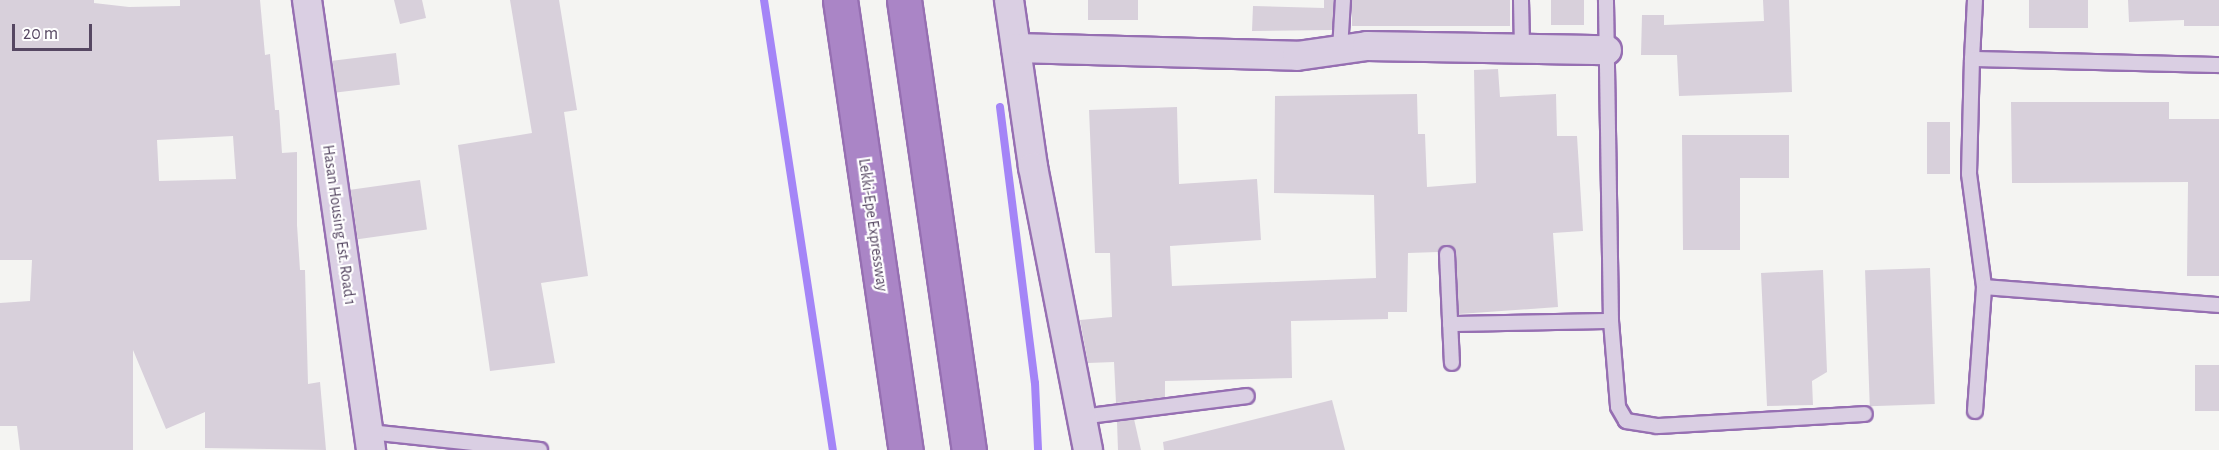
<!DOCTYPE html>
<html>
<head>
<meta charset="utf-8">
<style>
  body { margin:0 }
  #map { position:relative; width:2219px; height:450px; overflow:hidden; background:#f4f4f2; font-family:"Alegreya Sans",sans-serif }
  div>[style] { position:absolute }
  .stream>* { height:8px; margin:-4px; padding:0 4px; transform-origin:4px; border-radius:4px; background:#a485f7 }
  .building>* { inset:0; background:#d8d0db; transform-origin:0 0 }
  .roads { filter:drop-shadow(2px 0 #966fb2) drop-shadow(-2px 0 #966fb2) drop-shadow(0 2px #966fb2) drop-shadow(0 -2px #966fb2) }
  .lane>* { height:14px; margin:-7px; padding:0 7px; transform-origin:7px; border-radius:7px; background:#dacfe3 }
  .street>* { height:28px; margin:-14px; padding:0 14px; transform-origin:14px; border-radius:14px; background:#dacfe3 }
  .highway>* { height:33px; margin:-16.5px; padding:0 16.5px; transform-origin:16.5px; border-radius:16.5px; background:#aa85c6 }
  span { translate:-50% -50%; white-space:nowrap; text-align:center; line-height:1.15; -webkit-text-stroke:4.5px #fff; paint-order:stroke }
  .street-label { font-size:16px; color:#564762 }
  .scale { position:absolute; left:12px; top:24px; width:80px; height:27px; box-sizing:border-box; border:3px solid #564762; border-top:0; padding-left:8px; font-size:18px; line-height:21px; white-space:nowrap; color:#564762; -webkit-text-stroke:4px #fff; paint-order:stroke }
</style>
</head>
<body>
<div id="map">
  <div class="stream">
    <div style="left:764px;top:0;width:455px;rotate:81.3deg"></div>
    <div style="left:1000px;top:107px;width:278px;rotate:82.8deg"></div>
    <div style="left:1035px;top:383px;width:67px;rotate:87.4deg"></div>
  </div>
  <div class="building">
    <div style="clip-path:polygon(evenodd,0 0,94px 0,94px 3px,129px 7px,180px 6px,180px 0,260px 0,265px 55px,270px 54px,275px 110px,279px 110px,282px 153px,297px 152px,297px 225px,300px 270px,305px 270px,308px 384px,320px 382px,326px 450px,205px 448px,205px 412px,166px 429px,133px 350px,133px 450px,20px 450px,17px 426px,0 426px,0 303px,30px 301px,32px 260px,0 260px,0 0,233px 136px,236px 179px,159px 181px,157px 140px,233px 136px)"></div>
    <div style="clip-path:polygon(394px 0,422px 0,426px 18px,400px 24px)"></div>
    <div style="clip-path:polygon(510px 0,559px 0,577px 110px,564px 112px,588px 276px,541px 283px,555px 363px,490px 371px,458px 145px,532px 133px)"></div>
    <div style="left:1088px;top:0;width:50px;height:20px"></div>
    <div style="clip-path:polygon(1324px 0,1334px 0,1332px 30px,1252px 31px,1253px 6px,1324px 8px)"></div>
    <div style="left:1352px;top:0;width:158px;height:26px"></div>
    <div style="left:1551px;top:0;width:33px;height:25px"></div>
    <div style="clip-path:polygon(1763px 0,1789px 0,1792px 92px,1679px 96px,1677px 55px,1641px 55px,1642px 15px,1664px 15px,1664px 25px,1764px 21px)"></div>
    <div style="left:2029px;top:0;width:59px;height:28px"></div>
    <div style="clip-path:polygon(2128px 0,2219px 0,2219px 26px,2184px 26px,2184px 20px,2129px 22px)"></div>
    <div style="left:396px;top:53px;width:32px;height:64px;rotate:83deg"></div>
    <div style="clip-path:polygon(1498px 69px,1500px 97px,1556px 94px,1557px 136px,1577px 136px,1583px 231px,1553px 233px,1558px 307px,1459px 314px,1454px 249px,1446px 245px,1438px 252px,1408px 253px,1407px 312px,1388px 312px,1388px 319px,1291px 321px,1292px 378px,1165px 381px,1165px 397px,1116px 403px,1114px 362px,1088px 363px,1080px 320px,1112px 317px,1110px 253px,1095px 253px,1089px 110px,1177px 107px,1179px 184px,1257px 179px,1261px 240px,1170px 246px,1172px 286px,1376px 278px,1374px 195px,1274px 193px,1275px 96px,1417px 94px,1418px 134px,1425px 134px,1427px 187px,1476px 183px,1474px 70px)"></div>
    <div style="clip-path:polygon(2011px 102px,2169px 102px,2169px 119px,2219px 119px,2219px 276px,2187px 276px,2188px 182px,2012px 183px)"></div>
    <div style="left:1927px;top:122px;width:23px;height:52px"></div>
    <div style="clip-path:polygon(1682px 135px,1789px 135px,1789px 178px,1740px 178px,1740px 250px,1683px 250px)"></div>
    <div style="left:420px;top:180px;width:50px;height:70px;rotate:82deg"></div>
    <div style="left:1930px;top:268px;width:136px;height:65px;rotate:88deg"></div>
    <div style="clip-path:polygon(1823px 270px,1827px 372px,1812px 381px,1813px 405px,1767px 406px,1761px 273px)"></div>
    <div style="left:2219px;top:365px;width:46px;height:24px;rotate:90deg"></div>
    <div style="clip-path:polygon(1332px 400px,1345px 450px,1164px 450px,1163px 442px)"></div>
    <div style="clip-path:polygon(1134px 419px,1141px 450px,1118px 450px,1117px 422px)"></div>
  </div>
  <div class="roads">
    <div class="lane">
      <div style="left:1521px;top:0;width:49px;rotate:88.8deg"></div>
      <div style="left:1975px;top:0;width:59px;rotate:92.9deg"></div>
      <div style="left:1972px;top:59px;width:247px;rotate:1.4deg"></div>
      <div style="left:1340px;top:50px;width:50px;rotate:-86.6deg"></div>
      <div style="left:1972px;top:59px;width:115px;rotate:91.5deg"></div>
      <div style="left:1969px;top:174px;width:114px;rotate:82.4deg"></div>
      <div style="left:1984px;top:287px;width:236px;rotate:4.4deg"></div>
      <div style="left:1447px;top:254px;width:109px;rotate:87.4deg"></div>
      <div style="left:1611px;top:321px;width:86px;rotate:85.3deg"></div>
      <div style="left:1618px;top:407px;width:16px;rotate:60deg"></div>
      <div style="left:1626px;top:421px;width:31px;rotate:9deg"></div>
      <div style="left:1657px;top:426px;width:208px;rotate:-3.3deg"></div>
      <div style="left:1450px;top:324px;width:161px;rotate:-1.1deg"></div>
      <div style="left:1611px;top:321px;width:321px;rotate:-90.9deg"></div>
      <div style="left:1975px;top:411px;width:124px;rotate:-85.8deg"></div>
      <div style="left:1081px;top:417px;width:167px;rotate:-7.2deg"></div>
      <div style="left:369px;top:432px;width:172px;rotate:6deg"></div>
    </div>
    <div class="street">
      <div style="left:307px;top:0;width:455px;rotate:81.9deg"></div>
      <div style="left:1009px;top:0;width:169px;rotate:81.8deg"></div>
      <div style="left:1033px;top:167px;width:288px;rotate:79deg"></div>
      <div style="left:1016px;top:48px;width:281px;rotate:1.6deg"></div>
      <div style="left:1297px;top:56px;width:71px;rotate:-8.1deg"></div>
      <div style="left:1367px;top:46px;width:240px;rotate:1deg"></div>
    </div>
    <div class="highway">
      <div style="left:840px;top:0;width:455px;rotate:81.7deg"></div>
      <div style="left:904px;top:0;width:455px;rotate:81.8deg"></div>
    </div>
  </div>
  <div class="street-label">
    <span style="left:339px;top:225px;rotate:82deg">Hasan Housing Est. Road 1</span>
    <span style="left:873px;top:225px;rotate:82deg">Lekki-Epe Expressway</span>
  </div>
  <div class="scale">20 m</div>
</div>
</body>
</html>
